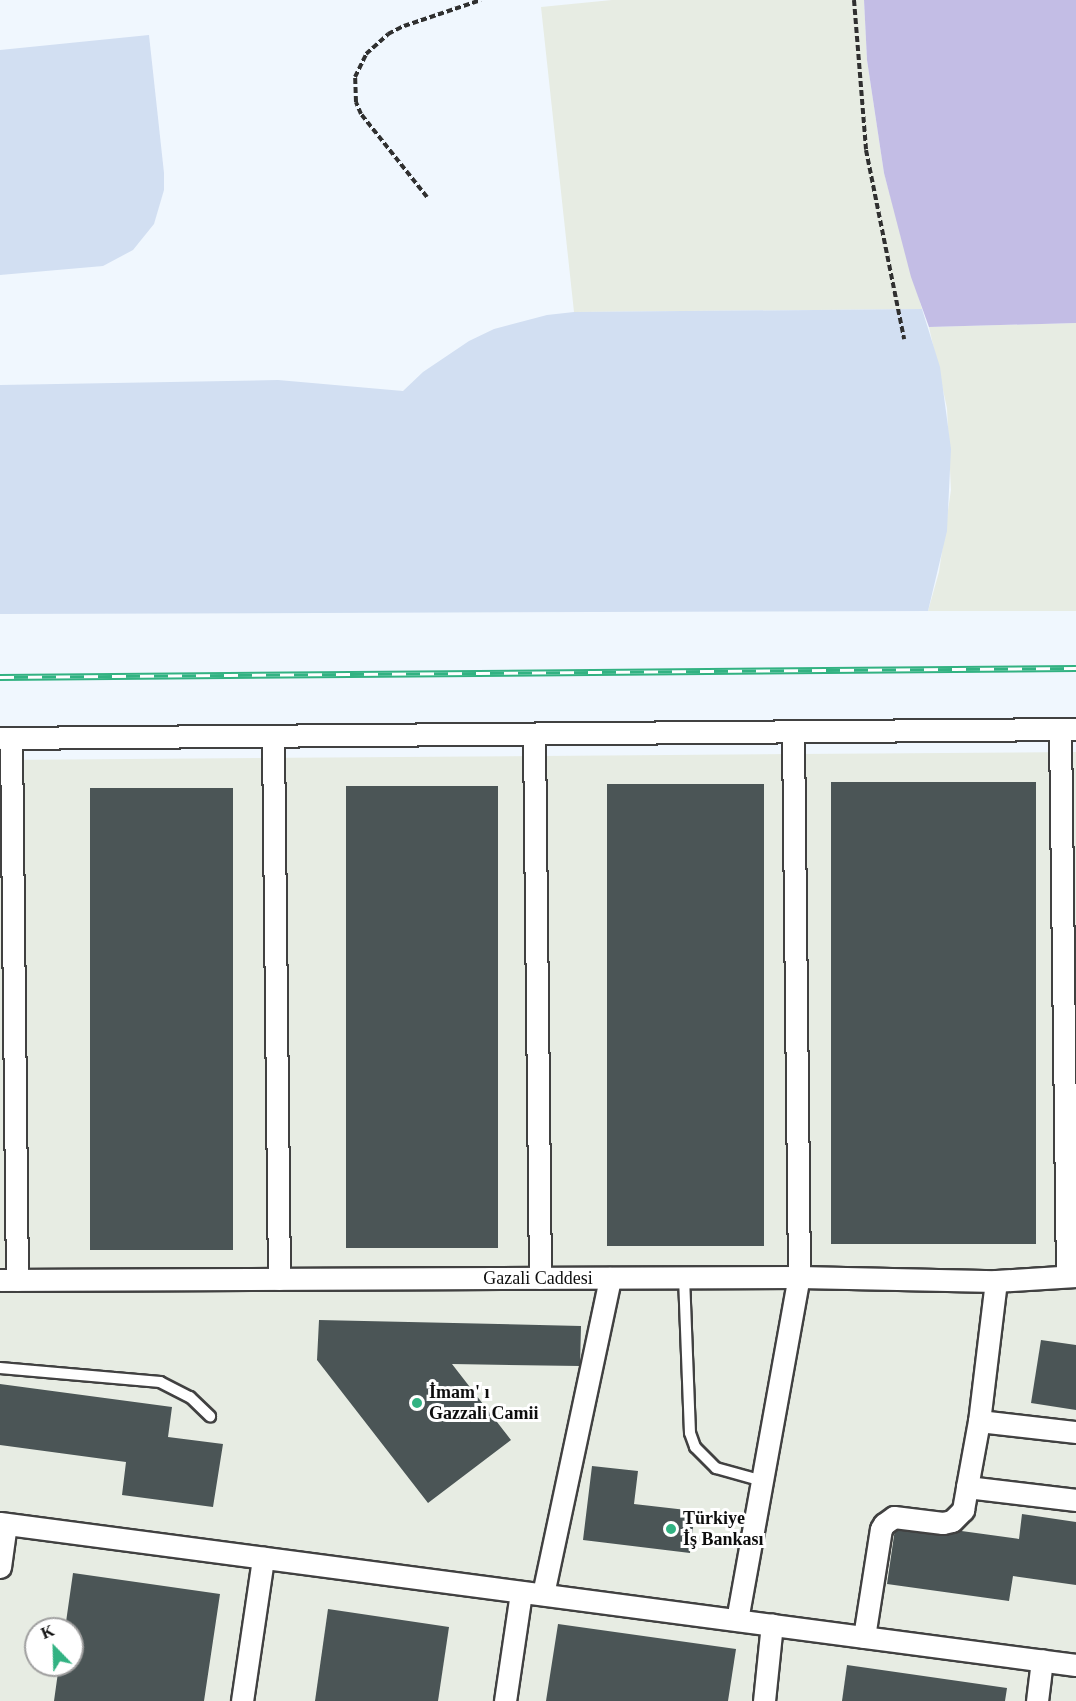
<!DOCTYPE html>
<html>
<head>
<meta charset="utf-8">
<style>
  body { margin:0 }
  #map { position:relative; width:1076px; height:1701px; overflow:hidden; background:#f0f7fe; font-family:"Times New Roman",serif }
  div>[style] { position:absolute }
  .industrial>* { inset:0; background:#e7ece3 }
  .farmland>* { inset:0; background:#d2dff2 }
  .green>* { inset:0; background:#c3bde5 }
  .building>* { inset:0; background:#4b5556; transform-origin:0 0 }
  .path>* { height:4px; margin-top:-2px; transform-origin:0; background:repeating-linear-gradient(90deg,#303030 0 6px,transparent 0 9px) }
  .roads { filter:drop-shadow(2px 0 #414141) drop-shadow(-2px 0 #414141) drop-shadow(0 2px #414141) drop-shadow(0 -2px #414141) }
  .service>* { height:10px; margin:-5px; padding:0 5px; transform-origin:5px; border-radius:5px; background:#fff }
  .minor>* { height:21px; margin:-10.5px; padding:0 10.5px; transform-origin:10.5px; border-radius:10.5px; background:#fff }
  .rail>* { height:7px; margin-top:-3.5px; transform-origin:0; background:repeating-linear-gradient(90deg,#fff 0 14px,#32b282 0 28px); box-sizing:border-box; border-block:2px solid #32b282 }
  .dots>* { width:16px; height:16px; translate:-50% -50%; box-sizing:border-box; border:3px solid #fff; border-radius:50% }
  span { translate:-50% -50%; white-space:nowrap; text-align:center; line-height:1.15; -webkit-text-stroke:6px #fff; paint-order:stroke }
  .street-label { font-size:18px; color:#0e0e0e }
  .poi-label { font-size:18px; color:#0e0e0e; font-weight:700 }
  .left { translate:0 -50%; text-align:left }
  .north { position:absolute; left:24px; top:1617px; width:60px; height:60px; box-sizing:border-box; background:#fff; border:2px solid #9f9f9f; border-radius:50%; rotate:337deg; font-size:16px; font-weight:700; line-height:24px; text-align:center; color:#0e0e0e }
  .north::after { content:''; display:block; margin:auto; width:21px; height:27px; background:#32b282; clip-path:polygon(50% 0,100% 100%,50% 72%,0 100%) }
</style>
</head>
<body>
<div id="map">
  <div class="industrial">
    <div style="clip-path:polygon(612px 0,864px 0,867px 60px,884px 173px,922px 309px,574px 312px,541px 7px)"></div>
    <div style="clip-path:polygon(1076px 323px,1076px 611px,928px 611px,939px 572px,951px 490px,947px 408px,929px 327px)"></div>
    <div style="clip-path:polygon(evenodd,1076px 752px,1076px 1701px,0 1701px,0 760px,1076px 752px,36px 1629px,72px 1629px,72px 1665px,36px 1665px,36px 1629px)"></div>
  </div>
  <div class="farmland">
    <div style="clip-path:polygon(149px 35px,164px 173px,164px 190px,154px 224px,133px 250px,103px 266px,0 275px,0 50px)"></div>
    <div style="clip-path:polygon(922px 309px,940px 367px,951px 449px,947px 531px,928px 611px,0 614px,0 385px,278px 380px,403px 391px,423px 372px,469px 341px,494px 329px,547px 315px,574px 312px)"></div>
  </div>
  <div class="green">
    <div style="clip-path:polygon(864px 0,1076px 0,1076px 323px,929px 327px,911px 277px,884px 173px,867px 60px)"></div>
  </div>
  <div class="building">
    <div style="left:1036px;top:782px;width:462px;height:205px;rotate:90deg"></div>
    <div style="left:764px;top:784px;width:462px;height:157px;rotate:90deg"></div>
    <div style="left:498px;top:786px;width:462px;height:152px;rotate:90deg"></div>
    <div style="left:233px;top:788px;width:462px;height:143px;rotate:90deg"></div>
    <div style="clip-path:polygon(319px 1320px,581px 1326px,580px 1366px,452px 1364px,511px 1440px,428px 1503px,317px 1360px)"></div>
    <div style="clip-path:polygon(1041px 1340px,1076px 1345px,1076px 1410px,1031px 1403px)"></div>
    <div style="clip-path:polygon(0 1384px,172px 1407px,168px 1437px,223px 1444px,213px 1507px,122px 1495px,126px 1462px,0 1445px)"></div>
    <div style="clip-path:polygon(592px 1466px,638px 1471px,634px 1504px,695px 1511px,690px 1553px,583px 1540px)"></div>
    <div style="clip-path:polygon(1022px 1514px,1076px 1522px,1076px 1585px,1013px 1576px,1009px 1601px,887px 1584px,896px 1522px,1019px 1539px)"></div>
    <div style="clip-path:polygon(73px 1573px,220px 1594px,204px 1701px,54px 1701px,59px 1665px,72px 1665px,72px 1629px,65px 1629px)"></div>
    <div style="clip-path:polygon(328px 1609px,449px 1627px,438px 1701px,315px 1701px)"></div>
    <div style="clip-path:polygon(558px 1624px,736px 1649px,728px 1701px,546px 1701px)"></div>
    <div style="clip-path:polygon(847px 1665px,1007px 1688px,1005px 1701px,842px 1701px)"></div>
  </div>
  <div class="path">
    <div style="left:854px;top:0;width:150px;rotate:85.4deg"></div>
    <div style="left:866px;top:150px;width:193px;rotate:78.6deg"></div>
    <div style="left:427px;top:197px;width:106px;rotate:-128.5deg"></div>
    <div style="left:361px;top:114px;width:13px;rotate:-113deg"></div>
    <div style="left:356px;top:102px;width:25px;rotate:-92deg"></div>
    <div style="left:355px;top:77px;width:25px;rotate:-64deg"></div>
    <div style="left:366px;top:54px;width:30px;rotate:-42deg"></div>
    <div style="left:388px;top:34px;width:18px;rotate:-27deg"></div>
    <div style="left:404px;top:26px;width:81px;rotate:-18.7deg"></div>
  </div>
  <div class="roads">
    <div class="service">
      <div style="left:684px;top:1277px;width:156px;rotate:87.8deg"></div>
      <div style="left:690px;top:1433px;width:15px;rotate:70deg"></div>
      <div style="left:695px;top:1447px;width:30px;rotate:45deg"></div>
      <div style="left:716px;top:1468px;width:49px;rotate:15.5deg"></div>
      <div style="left:0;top:1368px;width:161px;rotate:5deg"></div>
      <div style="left:160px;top:1382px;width:34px;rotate:27deg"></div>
      <div style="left:190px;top:1397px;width:28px;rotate:44deg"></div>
    </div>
    <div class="minor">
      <div style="left:1060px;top:729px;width:547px;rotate:89.27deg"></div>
      <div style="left:534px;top:734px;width:544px;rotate:89.37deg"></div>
      <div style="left:273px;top:737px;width:542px;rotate:89.37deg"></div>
      <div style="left:0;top:738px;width:1076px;rotate:-0.48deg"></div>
      <div style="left:11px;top:738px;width:542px;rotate:89.37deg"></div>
      <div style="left:0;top:1280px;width:799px;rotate:-0.22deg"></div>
      <div style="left:799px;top:1277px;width:197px;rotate:1.2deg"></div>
      <div style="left:996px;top:1281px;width:80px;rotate:-3.6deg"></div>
      <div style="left:996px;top:1281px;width:141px;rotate:96.9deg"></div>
      <div style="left:979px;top:1421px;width:67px;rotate:100.3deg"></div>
      <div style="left:967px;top:1487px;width:110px;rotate:6.8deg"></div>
      <div style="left:979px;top:1421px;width:98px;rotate:6.5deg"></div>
      <div style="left:0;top:1523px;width:1085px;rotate:7.52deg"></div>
      <div style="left:0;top:1567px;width:43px;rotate:-82.1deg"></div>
      <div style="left:543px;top:1594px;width:323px;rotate:-78deg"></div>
      <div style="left:737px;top:1620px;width:349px;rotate:-79.8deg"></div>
      <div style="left:799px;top:1277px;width:545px;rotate:-90.63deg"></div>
      <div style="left:864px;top:1637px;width:109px;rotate:-81.1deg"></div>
      <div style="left:881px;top:1529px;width:6px;rotate:-59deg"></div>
      <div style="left:884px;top:1524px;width:12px;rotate:-35deg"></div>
      <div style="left:894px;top:1517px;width:49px;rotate:7deg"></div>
      <div style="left:943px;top:1523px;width:9px;rotate:-13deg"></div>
      <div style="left:952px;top:1521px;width:16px;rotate:-45deg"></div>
      <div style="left:963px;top:1510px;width:23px;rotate:-80deg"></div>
      <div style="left:242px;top:1701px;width:145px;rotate:-81.6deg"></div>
      <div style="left:505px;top:1701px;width:110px;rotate:-81.6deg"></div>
      <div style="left:764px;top:1701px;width:77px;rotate:-84.1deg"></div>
      <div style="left:1037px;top:1701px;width:41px;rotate:-83deg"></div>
    </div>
  </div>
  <div class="rail">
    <div style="left:0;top:677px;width:1076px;rotate:-0.48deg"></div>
  </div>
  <div class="dots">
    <div style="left:417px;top:1403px;background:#32b282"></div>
    <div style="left:671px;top:1529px;background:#32b282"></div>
  </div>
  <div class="street-label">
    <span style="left:538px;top:1278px">Gazali Caddesi</span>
  </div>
  <div class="poi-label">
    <span class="left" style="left:429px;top:1403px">İmam' ı<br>Gazzali Camii</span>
    <span class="left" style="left:683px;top:1529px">Türkiye<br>İş Bankası</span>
  </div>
  <div class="north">K</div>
</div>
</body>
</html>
